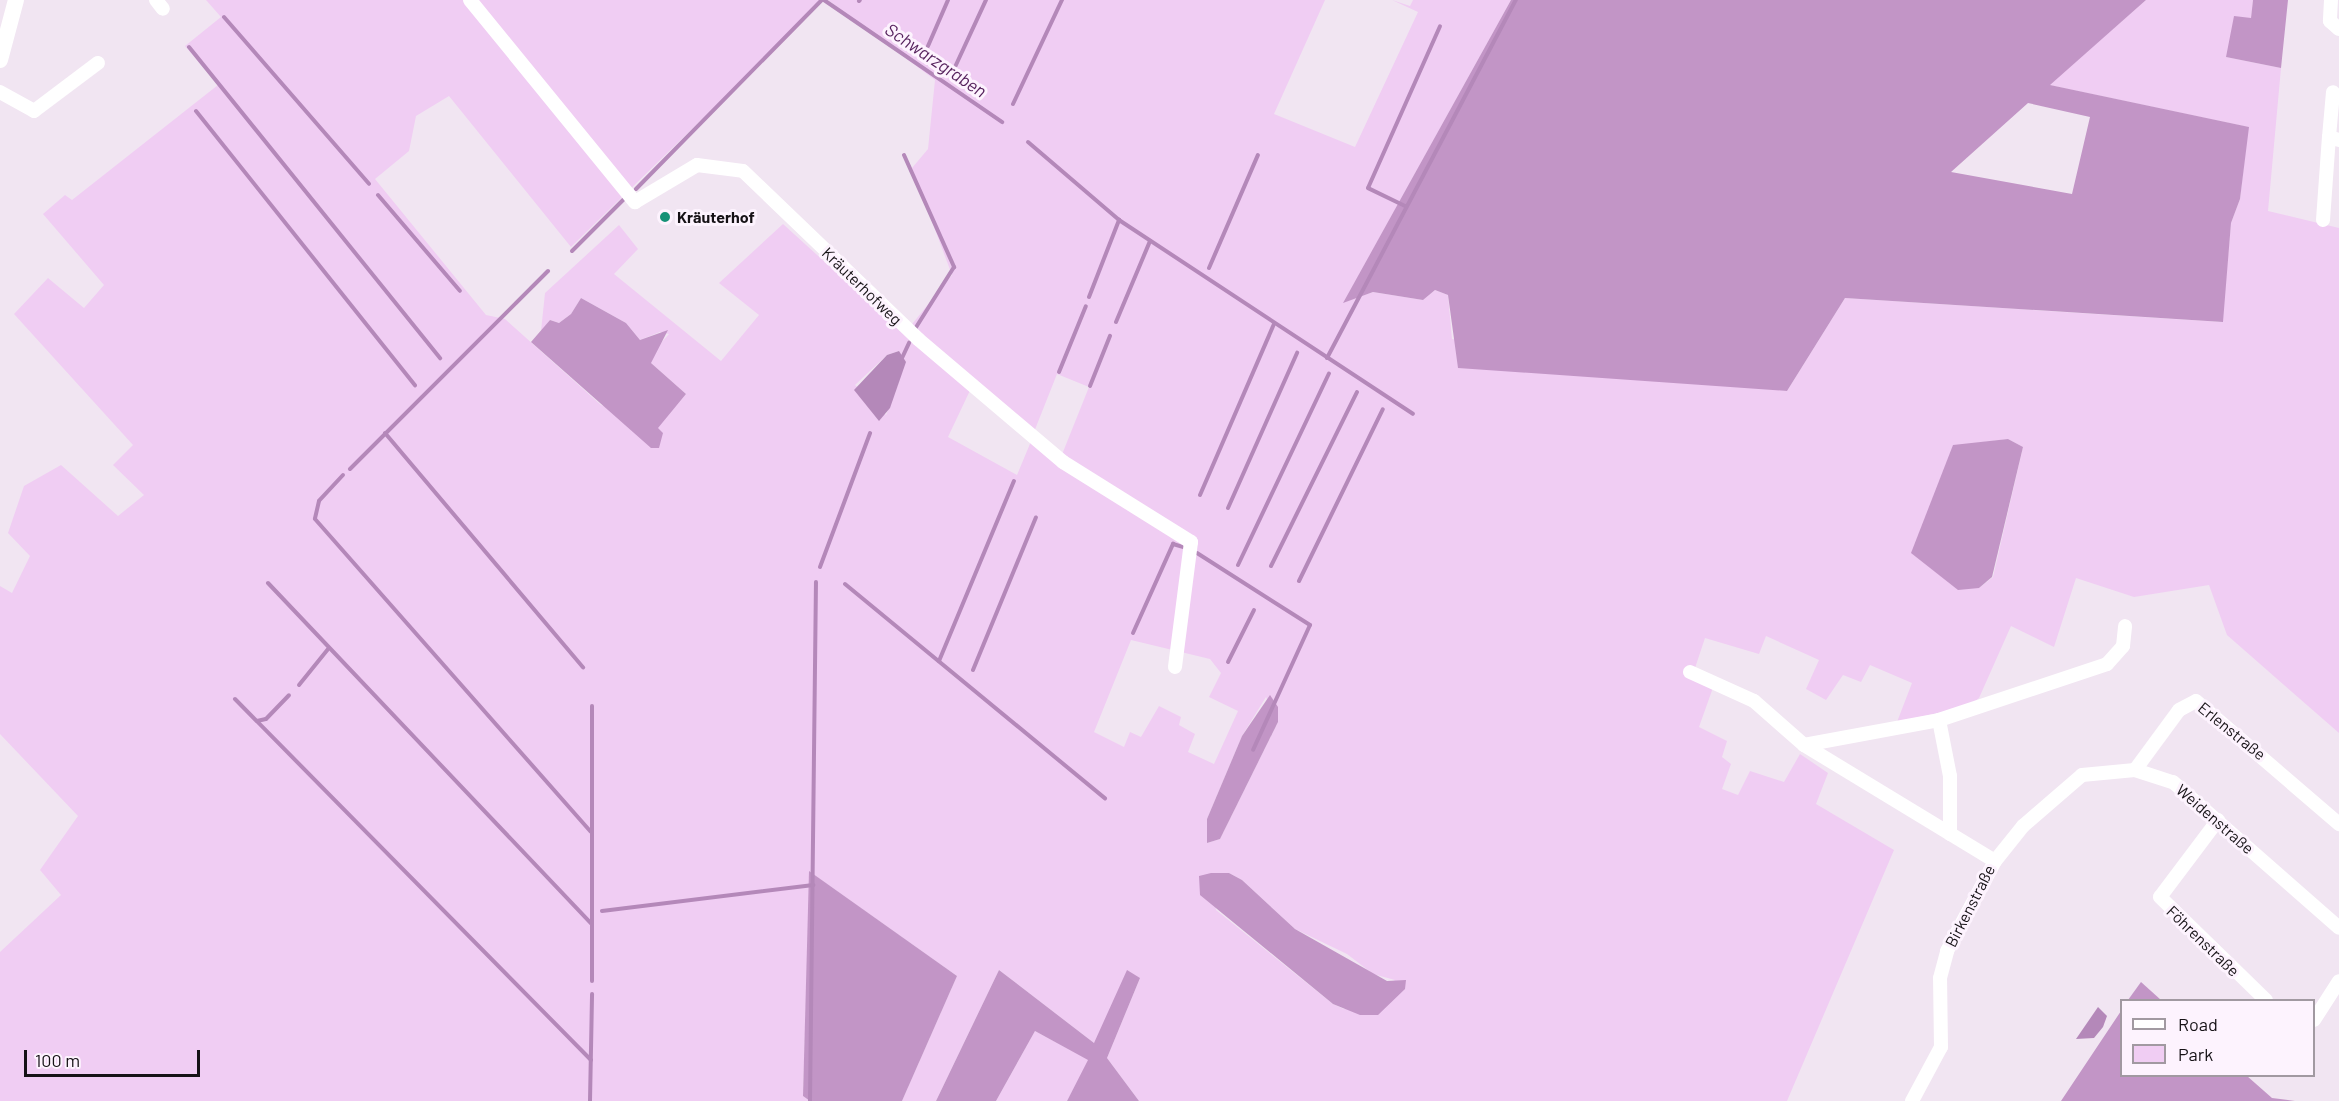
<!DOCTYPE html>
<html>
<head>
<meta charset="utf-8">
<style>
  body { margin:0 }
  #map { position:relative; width:2339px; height:1101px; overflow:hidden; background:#f1e5f2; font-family:Barlow,sans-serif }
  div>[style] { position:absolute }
  .green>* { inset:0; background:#f0cdf3 }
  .forest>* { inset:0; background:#c295c6 }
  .water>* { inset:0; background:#b488b9 }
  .stream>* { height:4px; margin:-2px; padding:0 2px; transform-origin:2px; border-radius:2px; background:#b488b9 }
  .minor>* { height:14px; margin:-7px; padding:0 7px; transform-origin:7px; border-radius:7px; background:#fff }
  .tertiary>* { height:16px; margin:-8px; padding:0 8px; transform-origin:8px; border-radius:8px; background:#fff }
  .dots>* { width:16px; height:16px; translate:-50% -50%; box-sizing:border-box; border:3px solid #fdf3fe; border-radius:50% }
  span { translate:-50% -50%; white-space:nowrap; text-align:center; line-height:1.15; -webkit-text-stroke:6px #fdf3fe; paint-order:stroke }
  .poi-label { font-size:16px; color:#161216; font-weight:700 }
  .left { translate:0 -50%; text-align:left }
  .street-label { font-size:16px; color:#161216 }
  .water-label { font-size:18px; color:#541f5b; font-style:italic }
  .legend { position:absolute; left:2120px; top:999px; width:195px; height:78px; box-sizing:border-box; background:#fdf3fe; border:2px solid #a199a1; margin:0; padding:8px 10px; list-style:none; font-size:18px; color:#161216 }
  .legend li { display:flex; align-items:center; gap:12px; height:30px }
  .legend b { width:30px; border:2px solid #a199a1 }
  .scale { position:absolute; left:24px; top:1050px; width:176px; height:27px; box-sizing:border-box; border:3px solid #161216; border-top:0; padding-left:8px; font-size:18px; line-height:21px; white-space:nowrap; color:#161216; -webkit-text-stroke:4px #fdf3fe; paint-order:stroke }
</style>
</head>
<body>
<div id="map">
  <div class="green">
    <div style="clip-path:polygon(evenodd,206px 0,824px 0,571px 247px,449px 96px,416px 116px,409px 151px,375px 179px,486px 315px,505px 319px,601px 405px,657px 428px,686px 394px,651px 363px,651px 354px,669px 334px,660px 332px,640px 340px,626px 323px,581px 298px,571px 314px,559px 323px,550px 320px,541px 331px,545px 293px,619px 225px,638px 249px,614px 274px,721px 361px,759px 315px,719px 283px,783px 224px,904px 334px,952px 275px,912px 168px,928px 149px,935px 80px,828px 0,1325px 0,1274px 114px,1355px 147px,1418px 12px,1392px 0,1410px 6px,1413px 0,1511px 0,1344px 302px,1373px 292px,1423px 300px,1435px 290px,1448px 295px,1452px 339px,1787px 391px,1845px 298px,2222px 322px,2231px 223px,2240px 199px,2248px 127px,2049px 85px,2146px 0,2253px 0,2251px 19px,2226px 57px,2281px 68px,2268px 211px,2339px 228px,2339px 733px,2227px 635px,2209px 585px,2134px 597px,2076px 578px,2054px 647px,2011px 626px,1979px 698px,1969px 706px,1897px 722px,1912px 683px,1870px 665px,1861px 682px,1843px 675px,1826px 700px,1806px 689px,1819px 660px,1766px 636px,1759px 654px,1705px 638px,1695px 668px,1715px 682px,1699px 727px,1727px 741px,1722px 757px,1731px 764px,1722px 789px,1738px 795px,1750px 771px,1784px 782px,1800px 754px,1828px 773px,1816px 804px,1894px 850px,1787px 1101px,1139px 1101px,1107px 1058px,1140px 978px,1094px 1043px,999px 970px,936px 1101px,902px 1101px,957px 976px,810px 872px,803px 1096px,810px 1101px,0 1101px,0 952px,61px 895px,40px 870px,78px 816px,0 734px,0 586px,12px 593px,30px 556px,8px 533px,24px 486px,61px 465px,118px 516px,144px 495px,113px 465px,133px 445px,14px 314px,48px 278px,84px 308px,104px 285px,43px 214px,65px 195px,72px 200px,218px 85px,185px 46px,221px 17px,206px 0,899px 351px,899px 382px,886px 415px,855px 385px,887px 355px,899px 351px,206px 0,1057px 374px,1089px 387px,1059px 462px,1032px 439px,1017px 475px,948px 437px,974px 382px,1034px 432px,1057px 374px,206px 0,2008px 439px,2023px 447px,1993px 577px,1979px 588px,1953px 446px,2008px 439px,206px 0,1131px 640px,1210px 659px,1221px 673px,1209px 697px,1238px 711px,1214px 764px,1188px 752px,1195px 734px,1179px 725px,1181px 717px,1159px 706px,1141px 737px,1130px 732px,1124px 747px,1094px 732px,1131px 640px,206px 0,1266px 697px,1278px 722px,1220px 839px,1207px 843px,1207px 819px,1242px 736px,1266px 697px,206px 0,1211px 873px,1229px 873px,1242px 880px,1295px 929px,1347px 954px,1373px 974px,1395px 980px,1344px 1009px,1333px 1004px,1216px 910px,1211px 873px)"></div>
    <div style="clip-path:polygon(1035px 1031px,1089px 1060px,1067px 1101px,996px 1101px)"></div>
  </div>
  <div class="forest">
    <div style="clip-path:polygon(evenodd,1511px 0,2146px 0,2050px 85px,2249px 127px,2240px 199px,2231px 223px,2223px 322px,1845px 298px,1787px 391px,1458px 368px,1448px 295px,1435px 290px,1423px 300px,1373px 292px,1343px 303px,1511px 0,2028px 103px,2090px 117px,2072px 194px,1951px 172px,2028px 103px)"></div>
    <div style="clip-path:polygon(2253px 0,2288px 0,2281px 68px,2226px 57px,2234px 16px,2251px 18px)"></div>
    <div style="clip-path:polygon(581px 298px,626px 323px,640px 340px,668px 330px,651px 363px,686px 394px,658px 428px,663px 433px,659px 448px,651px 448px,531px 342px,550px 320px,559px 323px,571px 314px)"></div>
    <div style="clip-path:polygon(2008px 439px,2023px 447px,1992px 577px,1979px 588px,1958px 590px,1911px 553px,1953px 445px)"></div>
    <div style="clip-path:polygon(1270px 695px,1278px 707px,1278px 722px,1220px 839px,1207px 843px,1207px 819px,1242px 736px)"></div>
    <div style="clip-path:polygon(809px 871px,957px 976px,902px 1101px,810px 1101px,803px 1096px)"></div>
    <div style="clip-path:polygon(1211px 873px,1229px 873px,1242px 880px,1295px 929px,1387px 981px,1406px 980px,1405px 989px,1378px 1015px,1360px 1015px,1333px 1004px,1200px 895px,1199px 876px)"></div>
    <div style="clip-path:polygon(999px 970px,1094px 1043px,1127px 970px,1140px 978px,1107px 1058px,1139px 1101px,1067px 1101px,1088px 1060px,1035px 1031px,996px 1101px,936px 1101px)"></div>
    <div style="clip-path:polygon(2141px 982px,2161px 1000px,2128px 1000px)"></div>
    <div style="clip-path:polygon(2121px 1011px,2122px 1076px,2247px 1076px,2272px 1098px,2295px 1101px,2061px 1101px)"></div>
  </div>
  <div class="water">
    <div style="clip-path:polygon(899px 351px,906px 362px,890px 408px,879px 421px,854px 390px,887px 355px)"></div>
    <div style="clip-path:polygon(2098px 1007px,2107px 1016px,2103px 1027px,2094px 1038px,2076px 1039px)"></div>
  </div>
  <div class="stream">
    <div style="left:824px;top:0;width:216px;rotate:34.4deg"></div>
    <div style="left:859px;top:1px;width:1px;rotate:-45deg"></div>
    <div style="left:224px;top:17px;width:221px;rotate:49deg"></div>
    <div style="left:928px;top:46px;width:50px;rotate:-66.5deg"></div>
    <div style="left:189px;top:47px;width:400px;rotate:51.1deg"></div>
    <div style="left:955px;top:67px;width:74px;rotate:-65.2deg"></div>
    <div style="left:1013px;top:104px;width:115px;rotate:-64.8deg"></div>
    <div style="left:196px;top:111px;width:351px;rotate:51.4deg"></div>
    <div style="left:1028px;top:142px;width:120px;rotate:40.6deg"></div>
    <div style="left:1119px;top:220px;width:352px;rotate:33.4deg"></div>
    <div style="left:904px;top:155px;width:123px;rotate:65.9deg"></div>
    <div style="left:954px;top:267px;width:73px;rotate:122.2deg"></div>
    <div style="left:636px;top:189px;width:265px;rotate:-45.5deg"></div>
    <div style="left:378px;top:195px;width:126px;rotate:49.5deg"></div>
    <div style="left:1405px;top:206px;width:41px;rotate:-154.1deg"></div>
    <div style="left:1368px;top:188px;width:177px;rotate:-66deg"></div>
    <div style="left:572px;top:251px;width:75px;rotate:-45deg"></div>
    <div style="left:1209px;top:268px;width:123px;rotate:-66.6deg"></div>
    <div style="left:1089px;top:297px;width:83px;rotate:-68.7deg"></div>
    <div style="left:1116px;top:322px;width:88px;rotate:-67.2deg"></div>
    <div style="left:902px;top:358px;width:17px;rotate:-65deg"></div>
    <div style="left:1327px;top:358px;width:405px;rotate:-62.2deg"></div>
    <div style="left:1059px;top:372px;width:71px;rotate:-67.8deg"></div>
    <div style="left:1090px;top:386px;width:54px;rotate:-68.2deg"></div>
    <div style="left:385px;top:433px;width:307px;rotate:49.8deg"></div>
    <div style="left:350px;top:469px;width:280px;rotate:-45deg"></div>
    <div style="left:343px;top:475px;width:35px;rotate:133deg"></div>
    <div style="left:319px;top:501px;width:18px;rotate:103deg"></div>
    <div style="left:315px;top:519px;width:417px;rotate:48.6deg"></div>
    <div style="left:1200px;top:495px;width:186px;rotate:-66.6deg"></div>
    <div style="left:1228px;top:508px;width:170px;rotate:-66deg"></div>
    <div style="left:1197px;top:553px;width:134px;rotate:32.5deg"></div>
    <div style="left:1310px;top:625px;width:137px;rotate:114.5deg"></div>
    <div style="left:1238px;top:565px;width:212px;rotate:-64.6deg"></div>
    <div style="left:1271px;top:566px;width:194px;rotate:-63.7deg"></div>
    <div style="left:820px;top:567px;width:143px;rotate:-69.5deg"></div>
    <div style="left:1299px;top:581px;width:191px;rotate:-64deg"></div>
    <div style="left:268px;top:583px;width:470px;rotate:46.5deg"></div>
    <div style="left:845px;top:584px;width:337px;rotate:39.5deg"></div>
    <div style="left:1133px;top:633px;width:98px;rotate:-65.8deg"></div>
    <div style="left:1173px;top:544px;width:10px;rotate:17deg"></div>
    <div style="left:939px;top:661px;width:195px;rotate:-67.4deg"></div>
    <div style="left:1228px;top:662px;width:58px;rotate:-63.4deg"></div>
    <div style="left:973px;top:670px;width:165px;rotate:-67.6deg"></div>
    <div style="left:299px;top:685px;width:46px;rotate:-51.1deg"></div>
    <div style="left:235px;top:699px;width:507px;rotate:45.4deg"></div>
    <div style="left:592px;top:706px;width:275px;rotate:90deg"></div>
    <div style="left:257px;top:721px;width:9px;rotate:-13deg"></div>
    <div style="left:266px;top:719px;width:33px;rotate:-46deg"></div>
    <div style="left:602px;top:911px;width:213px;rotate:-7deg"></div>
    <div style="left:590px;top:1101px;width:107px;rotate:-88.9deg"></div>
    <div style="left:810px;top:1101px;width:519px;rotate:-89.34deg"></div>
  </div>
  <div class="minor">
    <div style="left:156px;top:0;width:11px;rotate:52deg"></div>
    <div style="left:470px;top:0;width:261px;rotate:50.8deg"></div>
    <div style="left:635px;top:202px;width:72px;rotate:-30.8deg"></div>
    <div style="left:697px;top:165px;width:46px;rotate:7.4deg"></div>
    <div style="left:743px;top:171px;width:243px;rotate:43.8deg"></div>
    <div style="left:918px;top:339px;width:190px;rotate:40.3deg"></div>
    <div style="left:1063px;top:462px;width:151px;rotate:32deg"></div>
    <div style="left:1191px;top:542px;width:126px;rotate:97.3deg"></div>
    <div style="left:2331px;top:0;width:21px;rotate:93deg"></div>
    <div style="left:2330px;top:21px;width:12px;rotate:42deg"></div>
    <div style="left:0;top:92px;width:39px;rotate:29deg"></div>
    <div style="left:34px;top:111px;width:80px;rotate:-36.9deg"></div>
    <div style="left:2329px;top:137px;width:45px;rotate:-84.9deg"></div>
    <div style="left:2323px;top:220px;width:83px;rotate:-85.9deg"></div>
    <div style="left:2329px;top:137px;width:10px;rotate:17deg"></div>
    <div style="left:1690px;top:672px;width:70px;rotate:24.4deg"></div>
    <div style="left:1754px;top:701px;width:67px;rotate:41.3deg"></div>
    <div style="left:1804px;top:745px;width:223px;rotate:31.3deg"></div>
    <div style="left:1939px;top:720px;width:57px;rotate:78.9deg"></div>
    <div style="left:1950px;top:776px;width:58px;rotate:90deg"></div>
    <div style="left:1804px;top:745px;width:137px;rotate:-10.5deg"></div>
    <div style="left:1939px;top:720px;width:177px;rotate:-18.4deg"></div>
    <div style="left:2107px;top:664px;width:24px;rotate:-48deg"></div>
    <div style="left:2123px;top:646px;width:20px;rotate:-84deg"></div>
    <div style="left:2135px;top:770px;width:74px;rotate:-53.7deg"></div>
    <div style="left:2179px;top:710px;width:19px;rotate:-28deg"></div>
    <div style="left:2196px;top:701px;width:189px;rotate:40.7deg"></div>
    <div style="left:2218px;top:820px;width:96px;rotate:127deg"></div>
    <div style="left:2160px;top:897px;width:148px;rotate:44.2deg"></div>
    <div style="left:2314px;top:1020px;width:46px;rotate:-57.3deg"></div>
    <div style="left:1912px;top:1101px;width:61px;rotate:-61.8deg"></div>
    <div style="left:1941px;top:1047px;width:69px;rotate:-90.8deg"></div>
    <div style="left:1940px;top:978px;width:28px;rotate:-75deg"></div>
    <div style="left:1947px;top:951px;width:102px;rotate:-61.9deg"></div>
    <div style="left:1995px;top:861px;width:45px;rotate:-51.3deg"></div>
    <div style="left:2023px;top:826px;width:78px;rotate:-40.8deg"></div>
    <div style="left:2082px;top:775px;width:53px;rotate:-5.4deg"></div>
    <div style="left:2135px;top:770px;width:40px;rotate:18deg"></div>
    <div style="left:2173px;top:782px;width:221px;rotate:41.3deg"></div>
  </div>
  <div class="tertiary">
    <div style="left:0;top:60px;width:62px;rotate:-75.1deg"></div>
  </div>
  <div class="dots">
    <div style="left:665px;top:217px;background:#159176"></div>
  </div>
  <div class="poi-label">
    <span class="left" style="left:677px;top:217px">Kräuterhof</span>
  </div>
  <div class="street-label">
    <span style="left:862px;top:286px;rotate:44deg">Kräuterhofweg</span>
    <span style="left:2232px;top:731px;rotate:39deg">Erlenstraße</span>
    <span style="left:2215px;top:819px;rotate:41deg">Weidenstraße</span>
    <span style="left:1970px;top:906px;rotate:-63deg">Birkenstraße</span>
    <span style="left:2203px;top:941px;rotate:44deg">Föhrenstraße</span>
  </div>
  <div class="water-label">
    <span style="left:936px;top:60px;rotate:34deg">Schwarzgraben</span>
  </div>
  <ul class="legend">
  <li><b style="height:8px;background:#fff"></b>Road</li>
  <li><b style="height:16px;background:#f0cdf3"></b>Park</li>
  </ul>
  <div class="scale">100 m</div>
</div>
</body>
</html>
